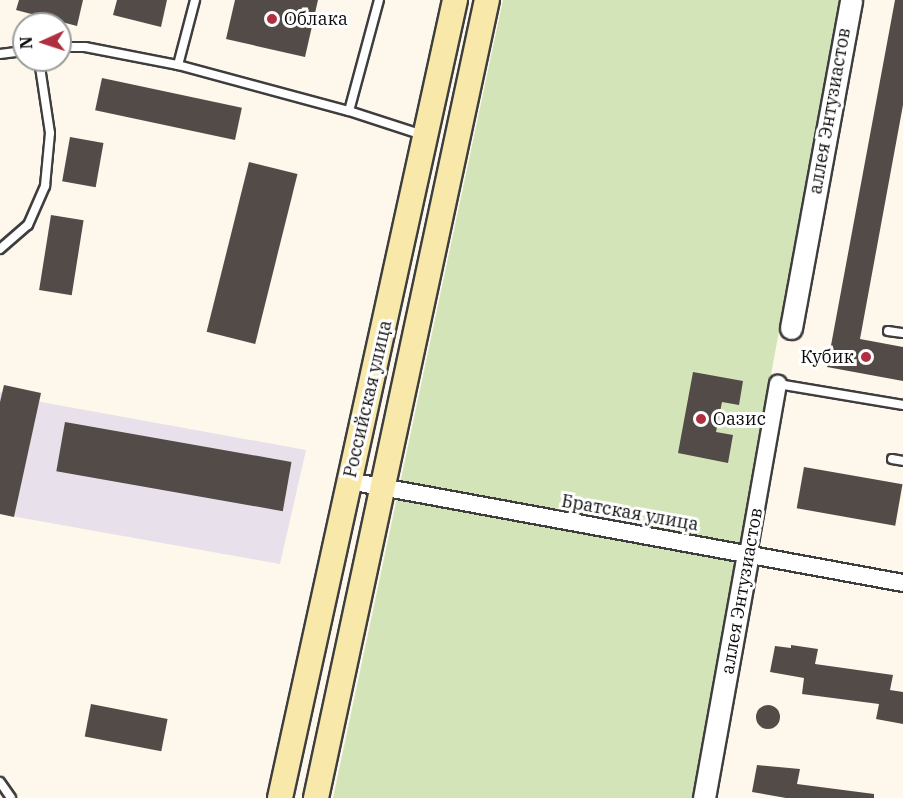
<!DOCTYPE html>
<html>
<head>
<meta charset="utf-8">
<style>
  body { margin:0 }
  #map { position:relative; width:903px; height:798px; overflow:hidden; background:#fdf8eb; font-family:"IBM Plex Serif",serif }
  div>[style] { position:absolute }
  .industrial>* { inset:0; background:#e8e0ea }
  .green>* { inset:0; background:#d3e4b8 }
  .building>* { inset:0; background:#534b48; transform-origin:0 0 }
  .round { border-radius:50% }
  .roads { filter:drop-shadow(2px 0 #3e3e3e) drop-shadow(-2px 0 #3e3e3e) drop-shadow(0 2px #3e3e3e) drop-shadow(0 -2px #3e3e3e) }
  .service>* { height:8px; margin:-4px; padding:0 4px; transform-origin:4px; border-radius:4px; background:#fff }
  .minor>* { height:16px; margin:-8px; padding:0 8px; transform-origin:8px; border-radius:8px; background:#fff }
  .tertiary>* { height:21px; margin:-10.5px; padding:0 10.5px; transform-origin:10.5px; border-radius:10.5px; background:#fff }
  .secondary>* { height:24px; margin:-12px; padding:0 12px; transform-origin:12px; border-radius:12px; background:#f8e9ab }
  .dots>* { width:16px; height:16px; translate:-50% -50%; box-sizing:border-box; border:3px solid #fff; border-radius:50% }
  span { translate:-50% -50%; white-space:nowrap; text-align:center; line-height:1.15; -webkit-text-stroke:6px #fff; paint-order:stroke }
  .poi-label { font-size:18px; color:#0b0b0b }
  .left { translate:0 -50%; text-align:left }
  .right { translate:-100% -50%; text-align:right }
  .street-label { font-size:18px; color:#0b0b0b }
  .north { position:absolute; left:12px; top:12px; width:60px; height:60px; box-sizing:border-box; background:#fff; border:2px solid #9d9d9d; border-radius:50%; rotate:267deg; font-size:16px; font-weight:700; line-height:24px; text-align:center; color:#0b0b0b }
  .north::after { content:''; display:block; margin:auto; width:21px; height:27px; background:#af2f41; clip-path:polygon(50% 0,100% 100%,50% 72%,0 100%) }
</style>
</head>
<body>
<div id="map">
  <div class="industrial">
    <div style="clip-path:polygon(0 392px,30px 400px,306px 450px,280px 564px,0 514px)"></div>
  </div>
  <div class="green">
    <div style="clip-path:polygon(503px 0,840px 0,693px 798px,333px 798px)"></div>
  </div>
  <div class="building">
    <div style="clip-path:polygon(19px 0,83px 0,77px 26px,16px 10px)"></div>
    <div style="clip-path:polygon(117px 0,167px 0,161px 27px,113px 15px)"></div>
    <div style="clip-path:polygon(235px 0,318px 0,305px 57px,226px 39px)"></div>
    <div style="clip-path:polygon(895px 0,903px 0,903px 105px,860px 339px,903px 347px,903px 381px,827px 367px)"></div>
    <div style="left:102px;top:78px;width:143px;height:33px;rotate:12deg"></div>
    <div style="left:70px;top:137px;width:34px;height:45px;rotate:10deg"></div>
    <div style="left:249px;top:162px;width:50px;height:175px;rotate:14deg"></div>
    <div style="left:51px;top:215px;width:33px;height:76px;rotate:9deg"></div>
    <div style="clip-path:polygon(693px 372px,743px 381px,739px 405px,722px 402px,716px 432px,733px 435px,728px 463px,678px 453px)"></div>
    <div style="clip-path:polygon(4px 385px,41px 393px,14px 517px,0 514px,0 402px)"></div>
    <div style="left:65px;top:422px;width:230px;height:50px;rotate:10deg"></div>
    <div style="left:804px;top:467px;width:100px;height:42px;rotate:10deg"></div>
    <div style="clip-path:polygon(791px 645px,818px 649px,815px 664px,893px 675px,890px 690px,903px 692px,903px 724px,876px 719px,879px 704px,802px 694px,804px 678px,770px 672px,775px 646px,791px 648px)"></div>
    <div style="left:91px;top:704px;width:78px;height:33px;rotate:11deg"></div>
    <div class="round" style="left:756px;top:705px;width:24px;height:24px"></div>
    <div style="clip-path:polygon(757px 765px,800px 769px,797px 784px,874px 794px,874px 798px,786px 798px,752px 792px)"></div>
  </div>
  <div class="roads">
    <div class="service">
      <div style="left:60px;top:47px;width:25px"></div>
      <div style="left:85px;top:47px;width:95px;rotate:11deg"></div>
      <div style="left:178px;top:65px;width:177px;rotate:15.1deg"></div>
      <div style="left:349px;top:111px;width:78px;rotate:18deg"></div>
      <div style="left:0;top:54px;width:24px;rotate:-7deg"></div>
      <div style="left:178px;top:65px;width:67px;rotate:-75.3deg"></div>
      <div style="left:349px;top:111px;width:115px;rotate:-74.9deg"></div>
      <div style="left:0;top:249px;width:37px;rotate:-41deg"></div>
      <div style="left:28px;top:225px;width:43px;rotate:-66.4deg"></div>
      <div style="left:45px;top:186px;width:53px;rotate:-84.6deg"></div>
      <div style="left:50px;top:133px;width:74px;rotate:-98.6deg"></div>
      <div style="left:888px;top:331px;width:15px;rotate:8deg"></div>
      <div style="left:778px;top:384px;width:127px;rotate:9.5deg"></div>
      <div style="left:892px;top:459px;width:11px;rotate:10deg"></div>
      <div style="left:0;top:782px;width:19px;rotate:55deg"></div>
    </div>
    <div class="minor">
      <div style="left:349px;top:481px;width:563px;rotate:10.43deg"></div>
      <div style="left:748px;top:554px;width:173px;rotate:-80deg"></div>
    </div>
    <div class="tertiary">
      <div style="left:791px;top:328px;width:333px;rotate:-79.6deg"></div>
      <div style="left:704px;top:798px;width:248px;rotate:-79.8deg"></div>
    </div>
    <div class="secondary">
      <div style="left:280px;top:798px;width:817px;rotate:-77.63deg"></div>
      <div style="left:316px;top:798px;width:816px;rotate:-77.91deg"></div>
    </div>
  </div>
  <div class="dots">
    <div style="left:272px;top:19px;background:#af2f41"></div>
    <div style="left:866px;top:357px;background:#af2f41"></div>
    <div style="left:701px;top:419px;background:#af2f41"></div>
  </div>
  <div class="poi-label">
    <span class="left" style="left:284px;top:19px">Облака</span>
    <span class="right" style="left:854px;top:357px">Кубик</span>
    <span class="left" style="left:713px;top:419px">Оазис</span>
  </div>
  <div class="street-label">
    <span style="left:830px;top:111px;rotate:-80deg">аллея Энтузиастов</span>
    <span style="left:368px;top:399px;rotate:-77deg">Российская улица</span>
    <span style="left:630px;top:513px;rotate:10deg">Братская улица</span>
    <span style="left:742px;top:591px;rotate:-80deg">аллея Энтузиастов</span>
  </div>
  <div class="north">N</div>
</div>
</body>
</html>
